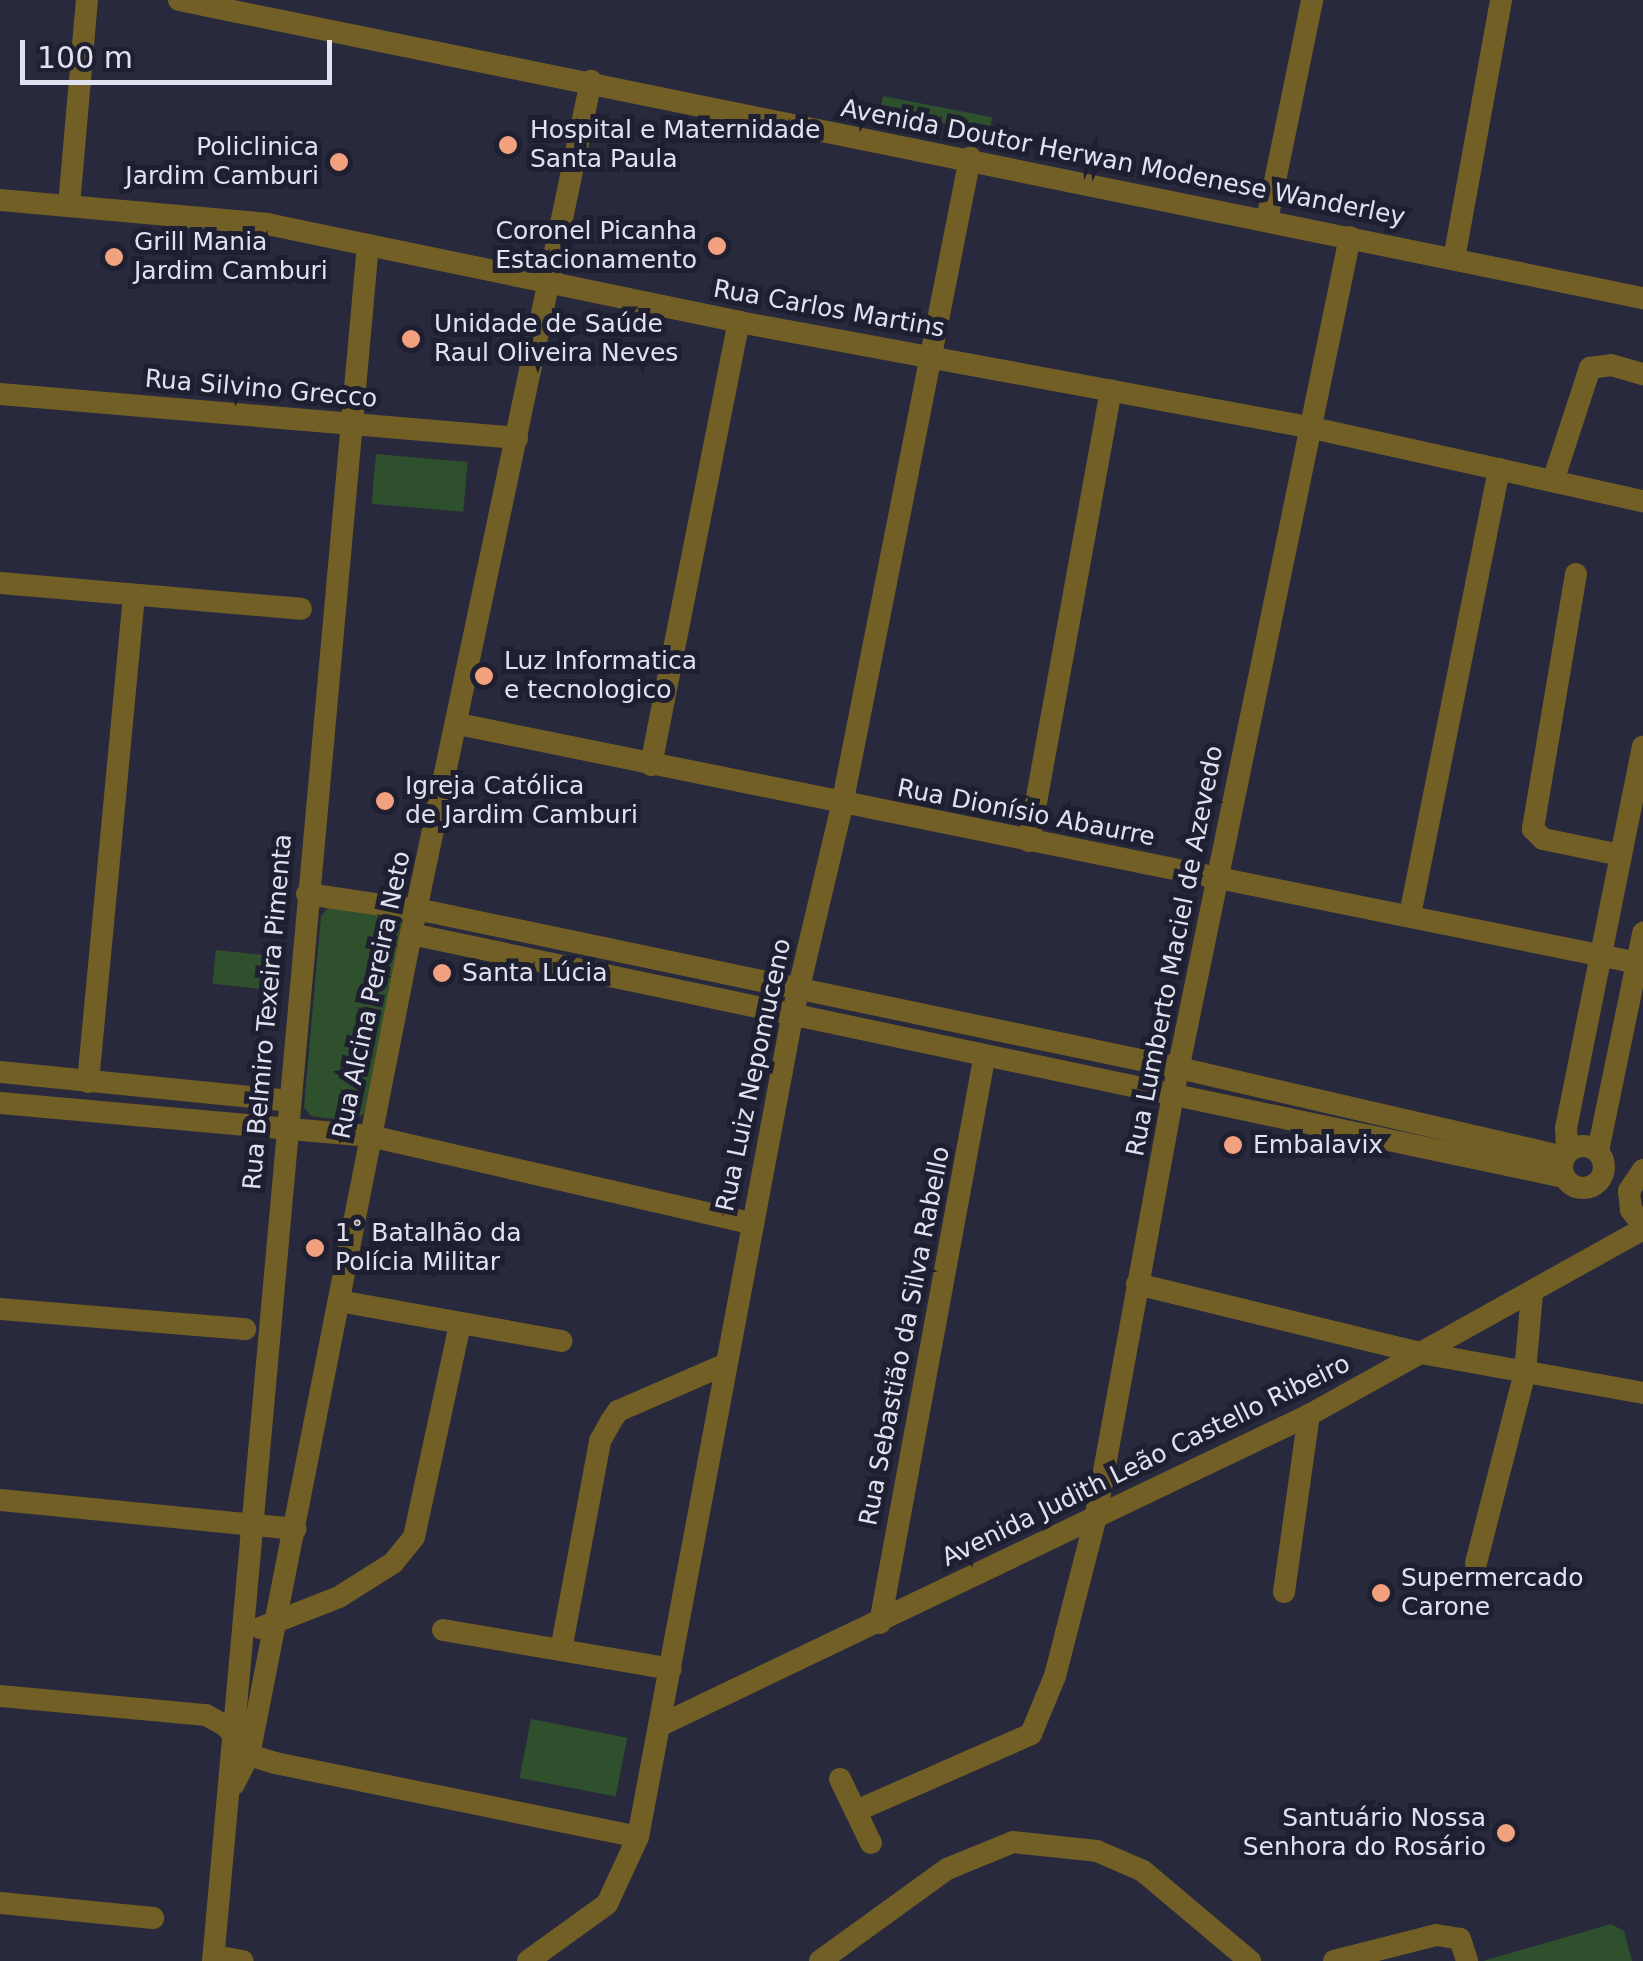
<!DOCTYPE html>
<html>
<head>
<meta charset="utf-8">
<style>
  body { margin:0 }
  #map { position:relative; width:1643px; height:1961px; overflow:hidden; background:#28293c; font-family:"DejaVu Sans",sans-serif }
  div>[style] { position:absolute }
  .green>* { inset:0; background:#2f502c; transform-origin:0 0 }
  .street>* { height:22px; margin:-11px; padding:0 11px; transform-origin:11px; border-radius:11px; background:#725f26 }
  .street>.ring { margin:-11px; padding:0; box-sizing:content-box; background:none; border:22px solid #725f26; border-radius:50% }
  .dots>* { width:28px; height:28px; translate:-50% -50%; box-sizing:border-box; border:5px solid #1e1f31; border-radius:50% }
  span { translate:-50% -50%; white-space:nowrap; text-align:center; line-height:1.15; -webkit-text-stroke:10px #1e1f31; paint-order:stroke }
  .poi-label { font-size:25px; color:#e1e2ef }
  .left { translate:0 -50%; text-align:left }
  .right { translate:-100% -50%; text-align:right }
  .street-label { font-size:25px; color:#e1e2ef }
  .scale { position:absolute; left:20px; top:40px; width:312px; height:45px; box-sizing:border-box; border:5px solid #e1e2ef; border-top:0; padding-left:12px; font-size:30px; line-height:35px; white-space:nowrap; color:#e1e2ef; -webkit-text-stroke:8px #1e1f31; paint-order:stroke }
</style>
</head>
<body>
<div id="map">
  <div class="green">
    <div style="left:883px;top:96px;width:111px;height:15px;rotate:11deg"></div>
    <div style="left:376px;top:454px;width:92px;height:50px;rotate:5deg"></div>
    <div style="clip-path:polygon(331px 904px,394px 913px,403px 926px,364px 1114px,351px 1121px,311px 1116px,304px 1107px,321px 916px)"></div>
    <div style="left:216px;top:950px;width:62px;height:34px;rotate:6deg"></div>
    <div style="left:531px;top:1719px;width:98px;height:60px;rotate:11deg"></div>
    <div style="clip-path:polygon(1611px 1924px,1624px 1931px,1632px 1961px,1483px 1961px)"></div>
  </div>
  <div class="street">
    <div style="left:179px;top:0;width:1494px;rotate:11.51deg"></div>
    <div style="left:0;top:200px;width:268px;rotate:5.1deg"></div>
    <div style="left:267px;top:224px;width:482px;rotate:11.7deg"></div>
    <div style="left:739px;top:322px;width:579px;rotate:10.46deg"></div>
    <div style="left:1308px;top:427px;width:343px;rotate:12.5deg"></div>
    <div style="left:69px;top:205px;width:206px;rotate:-85deg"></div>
    <div style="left:1267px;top:220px;width:225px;rotate:-78.4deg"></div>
    <div style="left:1454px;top:259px;width:263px;rotate:-79.7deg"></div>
    <div style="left:0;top:394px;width:519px;rotate:4.86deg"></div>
    <div style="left:1553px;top:481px;width:119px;rotate:-71.9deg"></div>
    <div style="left:1590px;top:368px;width:21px;rotate:-8deg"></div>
    <div style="left:1611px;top:365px;width:33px;rotate:16deg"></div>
    <div style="left:1576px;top:574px;width:259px;rotate:99.6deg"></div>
    <div style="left:1533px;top:829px;width:14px;rotate:45deg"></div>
    <div style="left:1543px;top:839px;width:79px;rotate:11.7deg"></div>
    <div style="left:0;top:583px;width:302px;rotate:4.9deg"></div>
    <div style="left:458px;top:724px;width:1209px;rotate:11.45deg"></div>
    <div style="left:651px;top:765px;width:452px;rotate:-78.8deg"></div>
    <div style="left:1029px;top:841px;width:458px;rotate:-79.7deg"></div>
    <div style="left:307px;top:894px;width:125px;rotate:8.3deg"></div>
    <div style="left:431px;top:912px;width:764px;rotate:11.78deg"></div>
    <div style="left:1179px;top:1068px;width:395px;rotate:13deg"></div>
    <div style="left:1410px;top:915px;width:455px;rotate:-78.7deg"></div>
    <div style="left:411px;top:934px;width:1178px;rotate:11.9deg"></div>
    <div style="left:0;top:1072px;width:290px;rotate:5.7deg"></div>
    <div style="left:88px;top:1082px;width:489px;rotate:-84.6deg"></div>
    <div style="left:0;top:1103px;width:371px;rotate:5.1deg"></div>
    <div style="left:370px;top:1136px;width:391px;rotate:12.9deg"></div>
    <div class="ring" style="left:1562px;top:1146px;width:20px;height:20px"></div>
    <div style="left:1598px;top:1151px;width:223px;rotate:-78.3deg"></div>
    <div style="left:1567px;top:1153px;width:25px;rotate:-92deg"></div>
    <div style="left:1566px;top:1128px;width:389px;rotate:-78.6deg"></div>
    <div style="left:1643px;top:1170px;width:25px;rotate:124deg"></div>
    <div style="left:1629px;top:1191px;width:19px;rotate:84deg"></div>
    <div style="left:1631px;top:1210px;width:19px;rotate:51deg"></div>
    <div style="left:1137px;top:1284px;width:292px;rotate:13.7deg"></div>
    <div style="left:1421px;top:1353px;width:226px;rotate:10.2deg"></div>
    <div style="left:339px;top:1301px;width:226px;rotate:10.2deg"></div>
    <div style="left:0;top:1309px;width:246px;rotate:4.7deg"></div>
    <div style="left:0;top:1500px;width:297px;rotate:5.6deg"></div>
    <div style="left:1476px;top:1563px;width:197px;rotate:-75.6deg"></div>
    <div style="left:1525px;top:1372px;width:78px;rotate:-84.9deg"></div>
    <div style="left:1284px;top:1592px;width:179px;rotate:-82deg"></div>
    <div style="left:880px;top:1623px;width:574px;rotate:-79.55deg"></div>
    <div style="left:260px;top:1628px;width:85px;rotate:-21.4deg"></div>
    <div style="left:339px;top:1597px;width:64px;rotate:-32.2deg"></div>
    <div style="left:393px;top:1563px;width:33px;rotate:-51deg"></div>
    <div style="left:414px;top:1537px;width:218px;rotate:-77.8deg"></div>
    <div style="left:443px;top:1630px;width:231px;rotate:9.7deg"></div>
    <div style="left:561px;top:1650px;width:213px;rotate:-79.4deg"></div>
    <div style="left:600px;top:1441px;width:23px;rotate:-61deg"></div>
    <div style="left:611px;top:1421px;width:12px;rotate:-55deg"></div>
    <div style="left:618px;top:1411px;width:116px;rotate:-23.5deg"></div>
    <div style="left:0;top:1696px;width:207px;rotate:5.3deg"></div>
    <div style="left:206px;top:1715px;width:23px;rotate:29deg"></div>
    <div style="left:226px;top:1726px;width:37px;rotate:52deg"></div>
    <div style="left:249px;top:1755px;width:27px;rotate:17deg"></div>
    <div style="left:275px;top:1763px;width:370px;rotate:11.5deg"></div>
    <div style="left:663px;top:1724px;width:716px;rotate:-25.56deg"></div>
    <div style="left:1309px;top:1415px;width:382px;rotate:-29.1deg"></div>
    <div style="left:840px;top:1779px;width:71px;rotate:64.2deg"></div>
    <div style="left:234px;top:1784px;width:33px;rotate:-63deg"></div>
    <div style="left:249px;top:1755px;width:837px;rotate:-78.84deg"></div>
    <div style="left:411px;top:934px;width:872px;rotate:-78.08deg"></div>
    <div style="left:856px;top:1811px;width:191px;rotate:-23.7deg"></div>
    <div style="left:1031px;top:1734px;width:63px;rotate:-67.5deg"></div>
    <div style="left:1055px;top:1676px;width:161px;rotate:-75.6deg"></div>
    <div style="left:1095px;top:1520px;width:433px;rotate:-79.6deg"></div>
    <div style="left:1173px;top:1094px;width:875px;rotate:-78.33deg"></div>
    <div style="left:0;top:1903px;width:154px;rotate:5.6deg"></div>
    <div style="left:214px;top:1956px;width:29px;rotate:10deg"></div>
    <div style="left:213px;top:1961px;width:1723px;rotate:-84.84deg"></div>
    <div style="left:528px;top:1961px;width:97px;rotate:-35.8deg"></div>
    <div style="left:607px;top:1904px;width:74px;rotate:-65.2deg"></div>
    <div style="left:638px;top:1837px;width:834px;rotate:-79.36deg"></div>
    <div style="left:792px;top:1017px;width:218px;rotate:-76.7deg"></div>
    <div style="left:842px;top:805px;width:660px;rotate:-78.81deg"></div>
    <div style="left:820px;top:1961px;width:157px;rotate:-35.9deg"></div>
    <div style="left:947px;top:1869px;width:71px;rotate:-22.2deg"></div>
    <div style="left:1013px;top:1842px;width:84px;rotate:6.1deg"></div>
    <div style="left:1097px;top:1851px;width:50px;rotate:23.5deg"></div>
    <div style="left:1143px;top:1871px;width:140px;rotate:40.1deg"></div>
    <div style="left:1334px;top:1961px;width:105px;rotate:-14.3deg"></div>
    <div style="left:1436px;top:1935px;width:24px;rotate:9deg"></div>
    <div style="left:1460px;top:1939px;width:23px;rotate:72deg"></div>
  </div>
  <div class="dots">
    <div style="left:508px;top:145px;background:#f2a17e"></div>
    <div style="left:339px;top:162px;background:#f2a17e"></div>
    <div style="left:717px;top:246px;background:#f2a17e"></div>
    <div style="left:114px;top:257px;background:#f2a17e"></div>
    <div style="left:411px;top:339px;background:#f2a17e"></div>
    <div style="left:484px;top:676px;background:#f2a17e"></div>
    <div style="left:385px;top:801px;background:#f2a17e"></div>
    <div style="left:442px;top:973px;background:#f2a17e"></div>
    <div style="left:1233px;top:1145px;background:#f2a17e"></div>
    <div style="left:315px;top:1248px;background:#f2a17e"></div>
    <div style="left:1381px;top:1593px;background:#f2a17e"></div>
    <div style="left:1506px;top:1833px;background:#f2a17e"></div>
  </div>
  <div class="poi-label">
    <span class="left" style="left:530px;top:145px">Hospital e Maternidade<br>Santa Paula</span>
    <span class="right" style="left:319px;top:162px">Policlinica<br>Jardim Camburi</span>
    <span class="right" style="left:697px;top:246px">Coronel Picanha<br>Estacionamento</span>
    <span class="left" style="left:134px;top:257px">Grill Mania<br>Jardim Camburi</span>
    <span class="left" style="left:434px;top:339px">Unidade de Saúde<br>Raul Oliveira Neves</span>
    <span class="left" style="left:504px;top:676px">Luz Informatica<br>e tecnologico</span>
    <span class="left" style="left:405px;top:801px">Igreja Católica<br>de Jardim Camburi</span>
    <span class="left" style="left:462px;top:973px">Santa Lúcia</span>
    <span class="left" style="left:1253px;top:1145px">Embalavix</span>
    <span class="left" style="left:335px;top:1248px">1˚ Batalhão da<br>Polícia Militar</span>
    <span class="left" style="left:1401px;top:1593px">Supermercado<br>Carone</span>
    <span class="right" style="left:1486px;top:1833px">Santuário Nossa<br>Senhora do Rosário</span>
  </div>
  <div class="street-label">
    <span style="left:1123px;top:163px;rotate:11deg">Avenida Doutor Herwan Modenese Wanderley</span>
    <span style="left:829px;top:309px;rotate:10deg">Rua Carlos Martins</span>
    <span style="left:261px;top:389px;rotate:5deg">Rua Silvino Grecco</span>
    <span style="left:1026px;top:813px;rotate:11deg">Rua Dionísio Abaurre</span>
    <span style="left:1175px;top:951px;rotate:-79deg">Rua Lumberto Maciel de Azevedo</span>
    <span style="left:372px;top:995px;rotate:-78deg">Rua Alcina Pereira Neto</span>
    <span style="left:268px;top:1012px;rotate:-85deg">Rua Belmiro Texeira Pimenta</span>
    <span style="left:754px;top:1075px;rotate:-78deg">Rua Luiz Nepomuceno</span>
    <span style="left:905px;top:1336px;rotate:-79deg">Rua Sebastião da Silva Rabello</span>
    <span style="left:1146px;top:1461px;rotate:-26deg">Avenida Judith Leão Castello Ribeiro</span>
  </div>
  <div class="scale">100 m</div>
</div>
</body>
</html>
